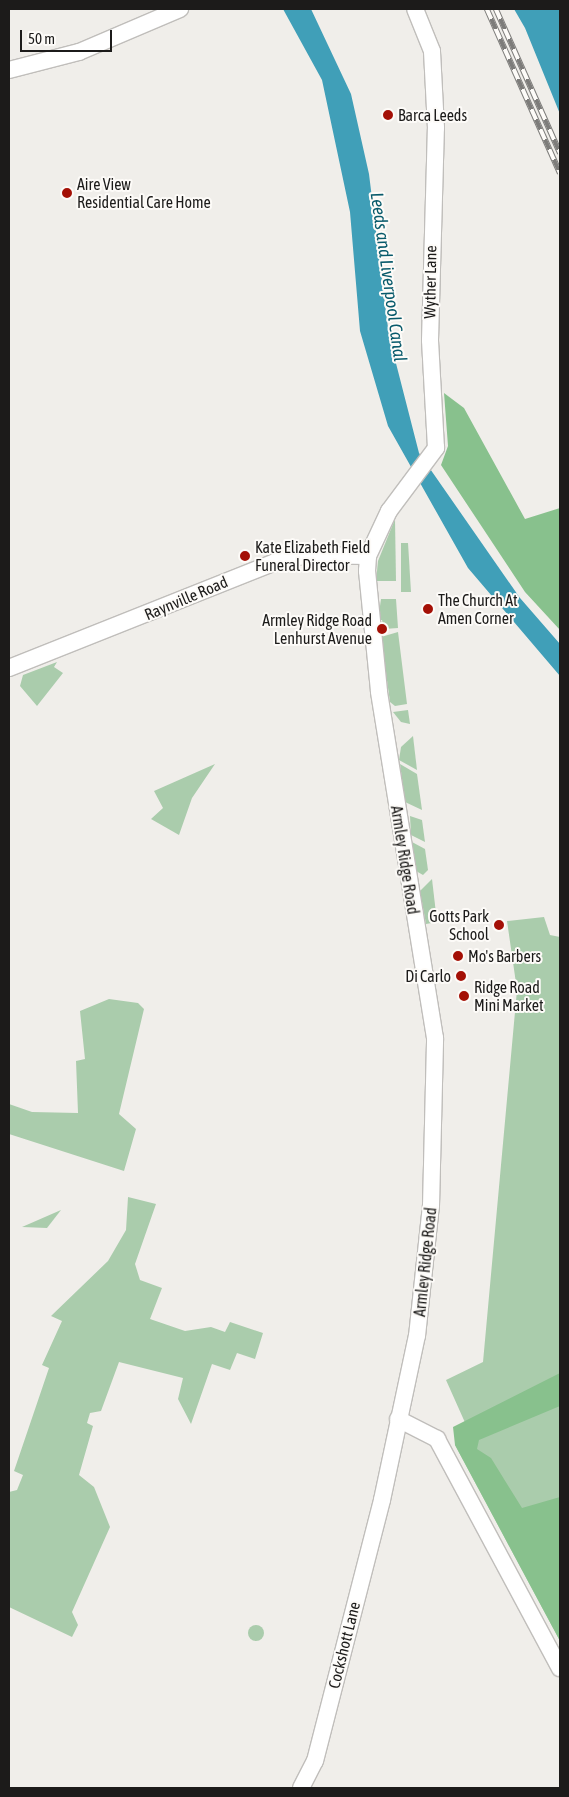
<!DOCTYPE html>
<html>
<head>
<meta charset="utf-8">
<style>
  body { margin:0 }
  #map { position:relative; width:569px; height:1797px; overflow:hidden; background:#f0eeea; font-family:"Asap Condensed",sans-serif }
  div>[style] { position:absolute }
  .green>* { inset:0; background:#aaccac }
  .round { border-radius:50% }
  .forest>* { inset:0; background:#88c18d }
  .water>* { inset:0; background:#409fb8 }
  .roads { filter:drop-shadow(1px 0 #c0bebb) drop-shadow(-1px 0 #c0bebb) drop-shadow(0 1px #c0bebb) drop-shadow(0 -1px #c0bebb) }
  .tertiary>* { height:16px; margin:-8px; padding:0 8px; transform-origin:8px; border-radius:8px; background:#fff }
  .rail>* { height:5.5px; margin-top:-2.75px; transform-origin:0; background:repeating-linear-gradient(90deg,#fdfbf8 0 11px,#7d7c7a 0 22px); box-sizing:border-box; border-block:1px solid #7d7c7a }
  .dots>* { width:14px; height:14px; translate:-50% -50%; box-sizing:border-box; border:2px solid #fdfbf8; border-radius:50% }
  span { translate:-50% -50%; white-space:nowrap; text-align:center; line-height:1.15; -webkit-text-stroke:4px #fdfbf8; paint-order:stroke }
  .poi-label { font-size:16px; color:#1c1b1a }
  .left { translate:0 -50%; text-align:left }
  .right { translate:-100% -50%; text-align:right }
  .street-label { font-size:16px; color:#1c1b1a }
  .water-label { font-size:18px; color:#085a6b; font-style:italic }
  .frame { position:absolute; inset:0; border:10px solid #1c1b1a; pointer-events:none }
  .scale { position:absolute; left:20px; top:30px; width:92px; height:22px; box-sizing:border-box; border:2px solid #1c1b1a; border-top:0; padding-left:6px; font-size:15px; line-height:18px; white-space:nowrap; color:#1c1b1a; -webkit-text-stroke:4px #fdfbf8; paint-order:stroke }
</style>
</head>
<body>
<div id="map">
  <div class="green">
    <div style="clip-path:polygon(395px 519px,396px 581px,376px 581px,378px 561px)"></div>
    <div style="clip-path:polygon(401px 543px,408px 543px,411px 592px,401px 592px)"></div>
    <div style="clip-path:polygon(381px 599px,396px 599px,398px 628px,384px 629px,382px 620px,378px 620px)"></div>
    <div style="clip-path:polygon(398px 632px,407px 704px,395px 706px,390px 702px,381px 637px)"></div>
    <div style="clip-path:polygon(57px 662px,54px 667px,63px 673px,37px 706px,20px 686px,23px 675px)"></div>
    <div style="clip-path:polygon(408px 710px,410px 724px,401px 722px,393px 712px)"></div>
    <div style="clip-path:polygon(413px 736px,417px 770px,399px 760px,401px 747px)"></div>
    <div style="clip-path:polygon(215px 764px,192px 798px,179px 835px,151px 819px,163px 808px,154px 791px)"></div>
    <div style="clip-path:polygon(400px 764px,417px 774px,422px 810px,405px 802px)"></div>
    <div style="clip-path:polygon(410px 816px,422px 820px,425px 842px,411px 835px)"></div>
    <div style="clip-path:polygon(412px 842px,425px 849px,428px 870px,423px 875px,416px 871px)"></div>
    <div style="clip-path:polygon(432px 879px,437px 922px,426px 924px,420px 891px)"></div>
    <div style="clip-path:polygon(544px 917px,550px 935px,560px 937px,560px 1641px,455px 1445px,467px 1427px,446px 1380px,483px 1362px,517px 990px,507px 921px)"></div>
    <div style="clip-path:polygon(109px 999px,138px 1003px,144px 1009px,119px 1114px,136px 1129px,124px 1171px,9px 1134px,9px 1104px,32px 1112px,78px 1113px,76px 1061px,85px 1059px,80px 1011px)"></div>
    <div style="clip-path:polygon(128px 1197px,156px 1204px,135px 1264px,140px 1280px,162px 1288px,150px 1319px,185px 1331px,211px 1327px,225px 1332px,230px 1322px,263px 1333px,255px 1359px,237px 1353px,230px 1370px,212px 1364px,191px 1424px,178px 1399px,183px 1378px,119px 1362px,101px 1411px,90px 1413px,87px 1423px,93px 1426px,79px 1475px,94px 1487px,110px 1527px,72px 1612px,78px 1625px,72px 1637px,9px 1607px,9px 1492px,17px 1490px,23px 1475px,14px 1471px,49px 1368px,42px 1365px,62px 1321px,51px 1316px,108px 1261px,126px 1230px)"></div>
    <div style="clip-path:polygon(61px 1210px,47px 1228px,22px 1227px)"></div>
    <div class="round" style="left:248px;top:1625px;width:16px;height:16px"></div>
  </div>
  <div class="forest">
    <div style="clip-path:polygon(444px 393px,464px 408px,525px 519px,560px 508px,560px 630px,525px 592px,441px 465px,448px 446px)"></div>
    <div style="clip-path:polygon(560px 1373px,560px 1406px,479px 1440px,477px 1449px,491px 1458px,522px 1508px,560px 1497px,560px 1641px,455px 1445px,453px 1427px)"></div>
  </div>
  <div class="water">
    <div style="clip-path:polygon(283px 9px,311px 9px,351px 94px,369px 174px,389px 336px,419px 453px,520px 598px,560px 644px,560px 676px,468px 568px,388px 426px,360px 331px,350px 212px,322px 80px)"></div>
    <div style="clip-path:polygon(514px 9px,560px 9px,560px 114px,525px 28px)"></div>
  </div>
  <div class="roads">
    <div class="tertiary">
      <div style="left:9px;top:70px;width:72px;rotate:-14.4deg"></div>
      <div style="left:79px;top:52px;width:110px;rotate:-23.1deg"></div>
      <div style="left:9px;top:668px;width:286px;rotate:-21.7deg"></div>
      <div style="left:275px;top:562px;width:34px;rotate:-12deg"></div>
      <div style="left:308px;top:555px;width:60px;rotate:1deg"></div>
      <div style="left:398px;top:1419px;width:44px;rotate:27.1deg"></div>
      <div style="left:437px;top:1439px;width:260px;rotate:61.8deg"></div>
      <div style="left:301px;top:1788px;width:30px;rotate:-63deg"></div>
      <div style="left:315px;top:1761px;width:269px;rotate:-75.6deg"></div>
      <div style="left:382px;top:1500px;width:168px;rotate:-78deg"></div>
      <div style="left:417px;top:1336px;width:131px;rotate:-83.9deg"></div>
      <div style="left:431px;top:1206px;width:168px;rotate:-88.6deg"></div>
      <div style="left:435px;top:1038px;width:351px;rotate:-99.2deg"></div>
      <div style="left:379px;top:691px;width:121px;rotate:-95.7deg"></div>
      <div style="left:367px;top:571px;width:15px;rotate:-86deg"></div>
      <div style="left:368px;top:556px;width:50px;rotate:-65deg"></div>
      <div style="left:389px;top:511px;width:79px;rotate:-53.3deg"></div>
      <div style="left:436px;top:448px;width:108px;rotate:-93.2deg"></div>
      <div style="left:430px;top:340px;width:212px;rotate:-88.4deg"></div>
      <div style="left:436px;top:128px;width:77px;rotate:-93deg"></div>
      <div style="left:432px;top:51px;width:45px;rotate:-112deg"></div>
    </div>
  </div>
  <div class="rail">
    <div style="left:487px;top:9px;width:180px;rotate:66deg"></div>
    <div style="left:496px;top:9px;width:158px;rotate:66deg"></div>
  </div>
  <div class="dots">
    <div style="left:388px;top:115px;background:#a41006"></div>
    <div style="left:67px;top:193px;background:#a41006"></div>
    <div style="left:245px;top:556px;background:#a41006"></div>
    <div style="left:428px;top:609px;background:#a41006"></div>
    <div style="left:382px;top:629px;background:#a41006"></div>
    <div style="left:499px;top:925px;background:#a41006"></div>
    <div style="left:458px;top:956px;background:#a41006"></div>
    <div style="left:461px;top:976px;background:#a41006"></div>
    <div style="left:464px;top:996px;background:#a41006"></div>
  </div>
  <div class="poi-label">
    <span class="left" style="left:398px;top:115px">Barca Leeds</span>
    <span class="left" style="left:77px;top:193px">Aire View<br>Residential Care Home</span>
    <span class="left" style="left:255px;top:556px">Kate Elizabeth Field<br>Funeral Director</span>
    <span class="left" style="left:438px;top:609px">The Church At<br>Amen Corner</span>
    <span class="right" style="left:372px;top:629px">Armley Ridge Road<br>Lenhurst Avenue</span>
    <span class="right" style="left:489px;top:925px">Gotts Park<br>School</span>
    <span class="left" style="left:468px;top:956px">Mo's Barbers</span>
    <span class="right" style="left:451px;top:976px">Di Carlo</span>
    <span class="left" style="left:474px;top:996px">Ridge Road<br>Mini Market</span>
  </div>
  <div class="street-label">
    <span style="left:430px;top:282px;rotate:-89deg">Wyther Lane</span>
    <span style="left:186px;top:598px;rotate:-23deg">Raynville Road</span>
    <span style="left:405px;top:860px;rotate:81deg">Armley Ridge Road</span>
    <span style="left:425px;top:1262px;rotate:-84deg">Armley Ridge Road</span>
    <span style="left:344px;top:1645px;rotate:-76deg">Cockshott Lane</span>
  </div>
  <div class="water-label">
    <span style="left:388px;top:277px;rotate:82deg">Leeds and Liverpool Canal</span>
  </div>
  <div class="frame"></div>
  <div class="scale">50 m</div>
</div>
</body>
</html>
